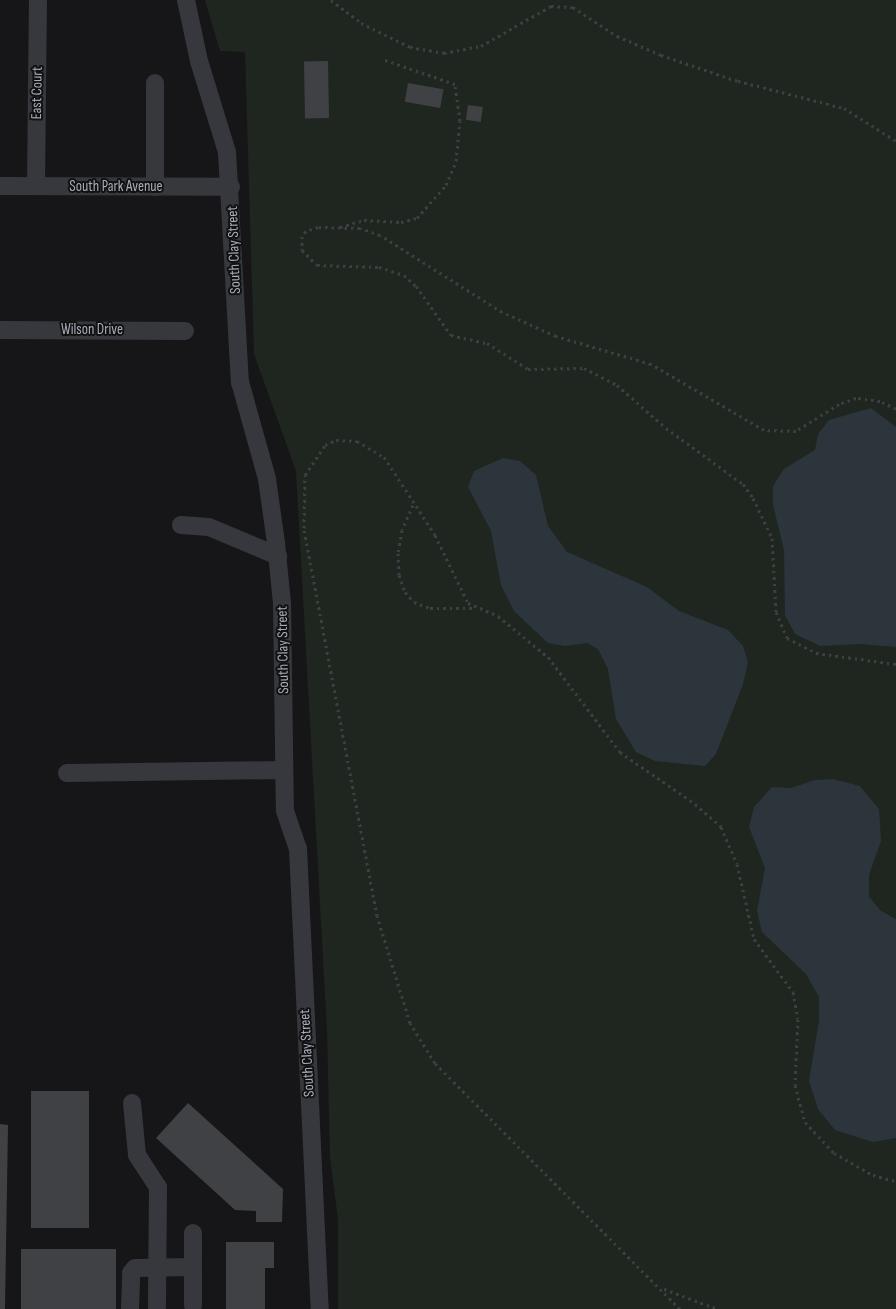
<!DOCTYPE html>
<html>
<head>
<meta charset="utf-8">
<style>
  body { margin:0 }
  #map { position:relative; width:896px; height:1309px; overflow:hidden; background:#161618; font-family:"Sofia Sans Condensed",sans-serif }
  div>[style] { position:absolute }
  .green>* { inset:0; background:#1e261f }
  .water>* { inset:0; background:#2c353c }
  .building>* { inset:0; background:#404145; transform-origin:0 0 }
  .path>* { height:3px; margin-top:-1.5px; transform-origin:0; background:repeating-linear-gradient(90deg,#3d3f44 0 2.5px,transparent 0 6.5px) }
  .minor>* { height:18px; margin:-9px; padding:0 9px; transform-origin:9px; border-radius:9px; background:#37383d }
  span { translate:-50% -50%; white-space:nowrap; text-align:center; line-height:1.15; -webkit-text-stroke:4px #111113; paint-order:stroke }
  .street-label { font-size:15px; color:#a8adb8 }
</style>
</head>
<body>
<div id="map">
  <div class="green">
    <div style="clip-path:polygon(205px 0,896px 0,896px 1309px,338px 1309px,338px 1219px,330px 1158px,327px 1031px,296px 471px,254px 354px,245px 52px,220px 51px)"></div>
  </div>
  <div class="water">
    <div style="clip-path:polygon(871px 408px,896px 427px,896px 647px,861px 644px,820px 646px,795px 634px,785px 615px,784px 550px,773px 505px,773px 486px,784px 469px,815px 450px,818px 434px,829px 420px)"></div>
    <div style="clip-path:polygon(503px 458px,520px 461px,536px 475px,548px 526px,567px 552px,647px 587px,679px 611px,728px 630px,743px 646px,748px 662px,743px 684px,716px 754px,705px 766px,655px 761px,636px 752px,616px 719px,608px 669px,598px 649px,587px 643px,565px 646px,548px 643px,514px 611px,501px 585px,491px 531px,468px 487px,474px 471px)"></div>
    <div style="clip-path:polygon(833px 779px,860px 786px,879px 809px,881px 841px,869px 875px,869px 897px,881px 911px,896px 919px,896px 1138px,873px 1142px,835px 1130px,818px 1109px,809px 1081px,819px 1021px,819px 997px,806px 974px,762px 932px,757px 911px,765px 868px,749px 827px,754px 807px,772px 787px,791px 788px,815px 780px)"></div>
  </div>
  <div class="building">
    <div style="left:328px;top:61px;width:57px;height:24px;rotate:89deg"></div>
    <div style="left:408px;top:83px;width:36px;height:19px;rotate:10deg"></div>
    <div style="left:468px;top:105px;width:15px;height:15px;rotate:8deg"></div>
    <div style="left:31px;top:1091px;width:58px;height:137px"></div>
    <div style="clip-path:polygon(188px 1103px,283px 1189px,282px 1222px,256px 1222px,256px 1211px,235px 1210px,156px 1138px)"></div>
    <div style="clip-path:polygon(0 1124px,8px 1125px,5px 1309px,0 1309px)"></div>
    <div style="clip-path:polygon(226px 1242px,274px 1242px,274px 1268px,265px 1268px,265px 1309px,226px 1309px)"></div>
    <div style="left:21px;top:1249px;width:95px;height:60px"></div>
  </div>
  <div class="path">
    <div style="left:331px;top:0;width:38px;rotate:37deg"></div>
    <div style="left:361px;top:23px;width:55px;rotate:26.1deg"></div>
    <div style="left:410px;top:47px;width:35px;rotate:10deg"></div>
    <div style="left:444px;top:53px;width:38px;rotate:-11deg"></div>
    <div style="left:481px;top:46px;width:81px;rotate:-29.7deg"></div>
    <div style="left:551px;top:6px;width:22px;rotate:3deg"></div>
    <div style="left:573px;top:7px;width:53px;rotate:33.4deg"></div>
    <div style="left:617px;top:36px;width:48px;rotate:23.4deg"></div>
    <div style="left:661px;top:55px;width:81px;rotate:18.7deg"></div>
    <div style="left:738px;top:81px;width:109px;rotate:14.3deg"></div>
    <div style="left:844px;top:108px;width:62px;rotate:32.4deg"></div>
    <div style="left:340px;top:227px;width:25px;rotate:-16deg"></div>
    <div style="left:364px;top:220px;width:37px;rotate:3deg"></div>
    <div style="left:401px;top:222px;width:16px;rotate:-14deg"></div>
    <div style="left:417px;top:218px;width:44px;rotate:-48.7deg"></div>
    <div style="left:446px;top:185px;width:26px;rotate:-67deg"></div>
    <div style="left:456px;top:161px;width:40px;rotate:-84.3deg"></div>
    <div style="left:460px;top:121px;width:37px;rotate:-98deg"></div>
    <div style="left:455px;top:84px;width:74px;rotate:-161.1deg"></div>
    <div style="left:896px;top:409px;width:18px;rotate:-153deg"></div>
    <div style="left:880px;top:401px;width:24px;rotate:-173deg"></div>
    <div style="left:856px;top:398px;width:18px;rotate:161deg"></div>
    <div style="left:839px;top:404px;width:51px;rotate:147.9deg"></div>
    <div style="left:796px;top:431px;width:32px;rotate:-178deg"></div>
    <div style="left:764px;top:430px;width:131px;rotate:-149.7deg"></div>
    <div style="left:651px;top:364px;width:99px;rotate:-163.6deg"></div>
    <div style="left:556px;top:336px;width:59px;rotate:-156deg"></div>
    <div style="left:502px;top:312px;width:144px;rotate:-147.7deg"></div>
    <div style="left:380px;top:235px;width:21px;rotate:-161deg"></div>
    <div style="left:360px;top:228px;width:42px;rotate:-178.6deg"></div>
    <div style="left:318px;top:227px;width:13px;rotate:162deg"></div>
    <div style="left:306px;top:231px;width:6px;rotate:129deg"></div>
    <div style="left:302px;top:236px;width:14px;rotate:90deg"></div>
    <div style="left:302px;top:250px;width:21px;rotate:45deg"></div>
    <div style="left:317px;top:265px;width:62px;rotate:1.8deg"></div>
    <div style="left:379px;top:267px;width:26px;rotate:18deg"></div>
    <div style="left:404px;top:275px;width:16px;rotate:43deg"></div>
    <div style="left:416px;top:286px;width:60px;rotate:54.5deg"></div>
    <div style="left:451px;top:335px;width:37px;rotate:13deg"></div>
    <div style="left:487px;top:343px;width:49px;rotate:32.4deg"></div>
    <div style="left:528px;top:369px;width:56px;rotate:-1deg"></div>
    <div style="left:584px;top:368px;width:37px;rotate:27deg"></div>
    <div style="left:617px;top:385px;width:65px;rotate:41.3deg"></div>
    <div style="left:666px;top:428px;width:95px;rotate:36deg"></div>
    <div style="left:743px;top:484px;width:17px;rotate:54deg"></div>
    <div style="left:753px;top:498px;width:44px;rotate:64.6deg"></div>
    <div style="left:772px;top:538px;width:74px;rotate:86.9deg"></div>
    <div style="left:776px;top:612px;width:28px;rotate:67deg"></div>
    <div style="left:787px;top:638px;width:33px;rotate:27deg"></div>
    <div style="left:816px;top:653px;width:81px;rotate:7.8deg"></div>
    <div style="left:413px;top:505px;width:27px;rotate:114deg"></div>
    <div style="left:402px;top:530px;width:23px;rotate:100deg"></div>
    <div style="left:398px;top:553px;width:22px;rotate:87deg"></div>
    <div style="left:399px;top:575px;width:18px;rotate:71deg"></div>
    <div style="left:405px;top:592px;width:13px;rotate:48deg"></div>
    <div style="left:414px;top:602px;width:17px;rotate:21deg"></div>
    <div style="left:430px;top:608px;width:44px"></div>
    <div style="left:664px;top:1289px;width:58px;rotate:20.3deg"></div>
    <div style="left:680px;top:1309px;width:347px;rotate:-134.9deg"></div>
    <div style="left:435px;top:1063px;width:47px;rotate:-122deg"></div>
    <div style="left:410px;top:1023px;width:112px;rotate:-107.1deg"></div>
    <div style="left:377px;top:916px;width:395px;rotate:-100.7deg"></div>
    <div style="left:304px;top:528px;width:53px;rotate:-88.9deg"></div>
    <div style="left:305px;top:475px;width:36px;rotate:-56deg"></div>
    <div style="left:325px;top:445px;width:12px;rotate:-24deg"></div>
    <div style="left:336px;top:440px;width:21px;rotate:3deg"></div>
    <div style="left:357px;top:441px;width:31px;rotate:31deg"></div>
    <div style="left:384px;top:457px;width:93px;rotate:56.8deg"></div>
    <div style="left:435px;top:535px;width:76px;rotate:64.1deg"></div>
    <div style="left:468px;top:603px;width:33px;rotate:23deg"></div>
    <div style="left:498px;top:616px;width:65px;rotate:39.4deg"></div>
    <div style="left:548px;top:657px;width:119px;rotate:52.8deg"></div>
    <div style="left:620px;top:752px;width:91px;rotate:34.7deg"></div>
    <div style="left:695px;top:804px;width:35px;rotate:41deg"></div>
    <div style="left:721px;top:827px;width:40px;rotate:66.6deg"></div>
    <div style="left:737px;top:864px;width:77px;rotate:77.2deg"></div>
    <div style="left:754px;top:939px;width:66px;rotate:53.7deg"></div>
    <div style="left:793px;top:992px;width:27px;rotate:80deg"></div>
    <div style="left:798px;top:1019px;width:66px;rotate:92.6deg"></div>
    <div style="left:795px;top:1085px;width:38px;rotate:75deg"></div>
    <div style="left:805px;top:1122px;width:42px;rotate:46.9deg"></div>
    <div style="left:834px;top:1153px;width:45px;rotate:29.4deg"></div>
    <div style="left:873px;top:1175px;width:24px;rotate:15deg"></div>
  </div>
  <div class="minor">
    <div style="left:186px;top:0;width:62px;rotate:78deg"></div>
    <div style="left:199px;top:61px;width:95px;rotate:72.9deg"></div>
    <div style="left:227px;top:152px;width:230px;rotate:86.8deg"></div>
    <div style="left:240px;top:382px;width:101px;rotate:74.4deg"></div>
    <div style="left:267px;top:479px;width:65px;rotate:82deg"></div>
    <div style="left:276px;top:543px;width:60px;rotate:84.3deg"></div>
    <div style="left:282px;top:603px;width:208px;rotate:89.2deg"></div>
    <div style="left:285px;top:811px;width:40px;rotate:71.1deg"></div>
    <div style="left:298px;top:849px;width:461px;rotate:87.3deg"></div>
    <div style="left:155px;top:83px;width:104px;rotate:90deg"></div>
    <div style="left:0;top:186px;width:231px;rotate:0.2deg"></div>
    <div style="left:36px;top:186px;width:186px;rotate:-89.4deg"></div>
    <div style="left:0;top:330px;width:185px;rotate:0.3deg"></div>
    <div style="left:181px;top:525px;width:28px;rotate:4deg"></div>
    <div style="left:209px;top:527px;width:75px;rotate:22.8deg"></div>
    <div style="left:67px;top:773px;width:217px;rotate:-0.8deg"></div>
    <div style="left:132px;top:1103px;width:52px;rotate:84.5deg"></div>
    <div style="left:137px;top:1155px;width:38px;rotate:57deg"></div>
    <div style="left:158px;top:1187px;width:122px;rotate:90.5deg"></div>
    <div style="left:193px;top:1233px;width:72px;rotate:90deg"></div>
    <div style="left:130px;top:1309px;width:36px;rotate:-88deg"></div>
    <div style="left:131px;top:1273px;width:6px;rotate:-51deg"></div>
    <div style="left:135px;top:1268px;width:58px;rotate:-1deg"></div>
  </div>
  <div class="street-label">
    <span style="left:37px;top:93px;rotate:-89deg">East Court</span>
    <span style="left:116px;top:187px">South Park Avenue</span>
    <span style="left:234px;top:250px;rotate:-92deg">South Clay Street</span>
    <span style="left:92px;top:330px">Wilson Drive</span>
    <span style="left:283px;top:650px;rotate:-91deg">South Clay Street</span>
    <span style="left:307px;top:1053px;rotate:-93deg">South Clay Street</span>
  </div>
</div>
</body>
</html>
